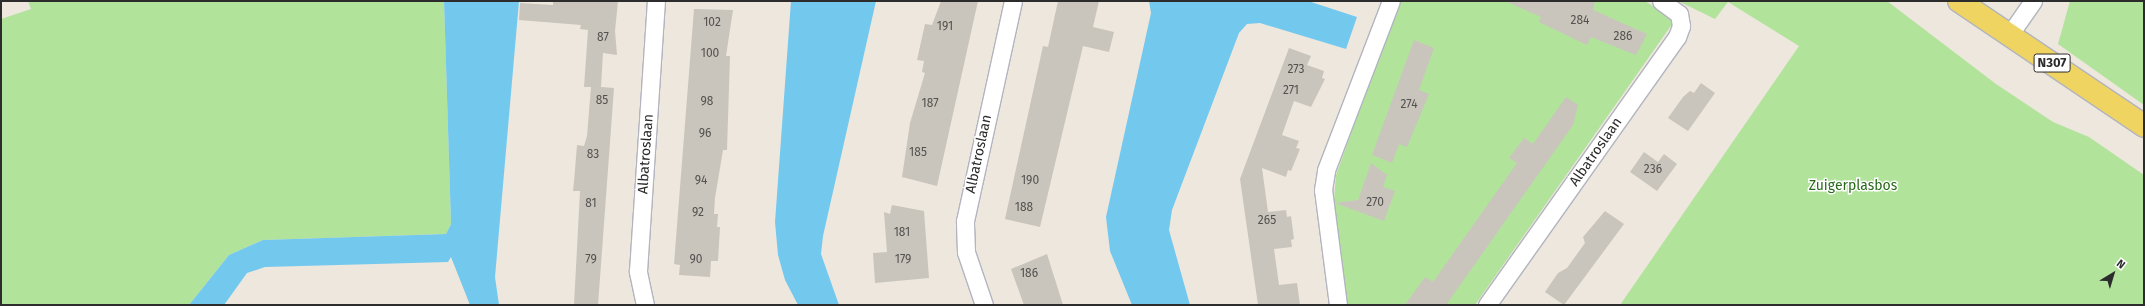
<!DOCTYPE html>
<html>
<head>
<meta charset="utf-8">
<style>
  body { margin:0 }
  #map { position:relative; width:2145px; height:306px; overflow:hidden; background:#ede7de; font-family:"Fira Sans",sans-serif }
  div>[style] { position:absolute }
  .green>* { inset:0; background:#b1e39b }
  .water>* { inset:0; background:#73c8ee }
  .building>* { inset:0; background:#c9c5bc }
  .roads { filter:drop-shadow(1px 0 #b2b4bf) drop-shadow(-1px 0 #b2b4bf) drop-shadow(0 1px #b2b4bf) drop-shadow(0 -1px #b2b4bf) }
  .street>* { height:17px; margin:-8.5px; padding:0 8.5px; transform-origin:8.5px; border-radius:8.5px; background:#fff }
  .primary>* { height:22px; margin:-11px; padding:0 11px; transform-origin:11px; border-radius:11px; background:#efd461 }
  span { translate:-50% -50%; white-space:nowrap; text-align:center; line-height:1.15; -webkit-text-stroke:3px #fff; paint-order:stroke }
  .number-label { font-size:12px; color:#535250 }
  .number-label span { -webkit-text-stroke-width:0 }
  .shield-label span { padding:1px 3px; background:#fff; border:1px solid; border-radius:3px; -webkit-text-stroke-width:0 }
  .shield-label { font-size:13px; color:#2c2c2c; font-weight:700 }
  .street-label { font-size:14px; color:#2c2c2c }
  .park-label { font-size:14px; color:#28691b }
  .frame { position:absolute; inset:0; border:2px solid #2c2c2c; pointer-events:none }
  .north { position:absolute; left:2093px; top:254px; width:40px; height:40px; -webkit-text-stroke:3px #fff; paint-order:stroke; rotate:38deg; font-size:11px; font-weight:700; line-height:16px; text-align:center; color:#2c2c2c }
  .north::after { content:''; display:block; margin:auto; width:14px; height:18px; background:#2c2c2c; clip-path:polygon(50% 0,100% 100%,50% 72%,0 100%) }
</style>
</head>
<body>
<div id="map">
  <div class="green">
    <div style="clip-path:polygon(28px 1px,444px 1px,451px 224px,446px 234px,263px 240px,229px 255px,189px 305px,1px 305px,1px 19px,31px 9px)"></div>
    <div style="clip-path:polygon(1399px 1px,1645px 1px,1675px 20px,1475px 305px,1346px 305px,1333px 213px,1336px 175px)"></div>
    <div style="clip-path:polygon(1678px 1px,1887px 1px,1996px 84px,2053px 122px,2089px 137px,2144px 175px,2144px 305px,1620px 305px,1799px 46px,1728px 2px,1715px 19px)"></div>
    <div style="clip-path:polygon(2070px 1px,2144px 1px,2144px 105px,2058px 44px)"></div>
  </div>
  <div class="water">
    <div style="clip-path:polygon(444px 1px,519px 1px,495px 277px,499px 305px,470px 305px,451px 257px,448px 262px,265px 267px,247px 273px,224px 305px,189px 305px,229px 255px,263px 240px,446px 234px,451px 224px)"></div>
    <div style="clip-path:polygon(791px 1px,876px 1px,823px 236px,821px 254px,839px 305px,798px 305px,785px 280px,778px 255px,775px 222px)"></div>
    <div style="clip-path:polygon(1149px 1px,1308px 1px,1357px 17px,1346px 49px,1260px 23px,1247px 24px,1239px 33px,1172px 210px,1169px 230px,1190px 305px,1132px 305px,1110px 251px,1106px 217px,1151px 13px)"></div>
  </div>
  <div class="building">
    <div style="clip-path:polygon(553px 1px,618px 1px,615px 31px,617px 55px,603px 53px,601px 87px,614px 88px,598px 305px,574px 305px,580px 191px,573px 191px,574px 182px,577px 145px,584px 146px,587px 136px,591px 87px,584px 87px,588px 30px,580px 29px,581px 25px,519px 20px,520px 3px,553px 5px)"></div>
    <div style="clip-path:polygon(941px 1px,978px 1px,937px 186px,902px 177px,910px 123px,925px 73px,922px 72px,924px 61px,917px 60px,925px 24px,932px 25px)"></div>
    <div style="clip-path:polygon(1058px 1px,1099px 1px,1093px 27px,1114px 32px,1109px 52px,1083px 46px,1040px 227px,1005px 219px,1043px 46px,1048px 47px)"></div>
    <div style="clip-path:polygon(1505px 1px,1595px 1px,1593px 10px,1647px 34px,1636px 55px,1591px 37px,1587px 45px,1539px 22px,1541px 17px)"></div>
    <div style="clip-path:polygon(694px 9px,733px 10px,726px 56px,730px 56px,727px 150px,723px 150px,715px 198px,714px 214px,718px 214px,717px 227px,720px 227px,718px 261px,711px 261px,710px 277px,679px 275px,680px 265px,674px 264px)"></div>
    <div style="clip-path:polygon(1414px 40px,1434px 48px,1419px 90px,1429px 94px,1407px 147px,1399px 144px,1392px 163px,1372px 155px)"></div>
    <div style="clip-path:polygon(1289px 48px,1311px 56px,1307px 65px,1324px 71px,1322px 78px,1325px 79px,1311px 107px,1294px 101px,1282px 135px,1299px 141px,1296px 148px,1300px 149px,1291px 171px,1288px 170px,1286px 177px,1262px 168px,1268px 212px,1286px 210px,1287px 217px,1291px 216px,1294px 239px,1291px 240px,1292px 247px,1274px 249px,1279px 285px,1297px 283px,1300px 305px,1258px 305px,1240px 179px)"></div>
    <div style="clip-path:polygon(1701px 83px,1715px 93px,1688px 131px,1668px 118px,1683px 97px,1690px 91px,1694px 93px)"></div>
    <div style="clip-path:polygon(1566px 97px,1578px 105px,1573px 125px,1446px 305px,1405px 305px,1425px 277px,1433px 282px,1517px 163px,1509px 158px,1524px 138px,1533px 144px)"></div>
    <div style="clip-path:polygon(1644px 152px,1658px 162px,1664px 154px,1677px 164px,1657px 191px,1630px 172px)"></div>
    <div style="clip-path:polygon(1371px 163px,1387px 175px,1383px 187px,1395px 191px,1384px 221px,1335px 203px,1358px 200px)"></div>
    <div style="clip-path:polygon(892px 205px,924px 211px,929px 278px,875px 283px,873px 253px,887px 252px,884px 212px,890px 214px)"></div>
    <div style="clip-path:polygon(1605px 211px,1624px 224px,1564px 305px,1545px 292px,1558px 273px,1567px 268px,1585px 243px,1583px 237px)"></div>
    <div style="clip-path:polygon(1047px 254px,1063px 305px,1024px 305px,1011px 269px)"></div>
  </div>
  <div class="roads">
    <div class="street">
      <div style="left:2010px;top:34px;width:40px;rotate:-55.1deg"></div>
      <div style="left:645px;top:305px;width:35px;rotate:-102deg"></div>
      <div style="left:638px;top:271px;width:271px;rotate:-86.2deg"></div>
      <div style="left:984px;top:305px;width:56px;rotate:-108.8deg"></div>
      <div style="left:966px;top:252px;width:31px;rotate:-92deg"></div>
      <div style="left:965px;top:221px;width:225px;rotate:-77.7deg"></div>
      <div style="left:1338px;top:305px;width:116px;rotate:-97.4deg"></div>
      <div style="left:1323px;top:190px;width:20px;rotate:-81deg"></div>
      <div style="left:1326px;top:170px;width:181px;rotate:-69deg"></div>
      <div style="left:1487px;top:305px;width:329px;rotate:-54.7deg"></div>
      <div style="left:1677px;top:37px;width:12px;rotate:-70deg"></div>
      <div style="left:1681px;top:26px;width:12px;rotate:-99deg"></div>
      <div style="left:1679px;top:14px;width:22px;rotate:-144deg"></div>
    </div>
    <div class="primary">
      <div style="left:1959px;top:1px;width:223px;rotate:34deg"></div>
    </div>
  </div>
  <div class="number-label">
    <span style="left:1580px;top:21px">284</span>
    <span style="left:712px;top:23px">102</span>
    <span style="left:945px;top:27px">191</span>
    <span style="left:1623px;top:37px">286</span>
    <span style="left:603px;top:38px">87</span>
    <span style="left:710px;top:54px">100</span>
    <span style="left:1296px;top:70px">273</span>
    <span style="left:1291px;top:91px">271</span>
    <span style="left:602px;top:101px">85</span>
    <span style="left:707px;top:102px">98</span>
    <span style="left:930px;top:104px">187</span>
    <span style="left:1409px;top:105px">274</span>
    <span style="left:705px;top:134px">96</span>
    <span style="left:918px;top:153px">185</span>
    <span style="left:593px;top:155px">83</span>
    <span style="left:1653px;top:170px">236</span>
    <span style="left:701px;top:181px">94</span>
    <span style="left:1030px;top:181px">190</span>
    <span style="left:1375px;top:203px">270</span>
    <span style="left:591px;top:204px">81</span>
    <span style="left:1024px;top:208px">188</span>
    <span style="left:698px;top:213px">92</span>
    <span style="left:1267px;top:221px">265</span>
    <span style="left:902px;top:233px">181</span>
    <span style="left:591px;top:260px">79</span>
    <span style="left:696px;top:260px">90</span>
    <span style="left:903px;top:260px">179</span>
    <span style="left:1029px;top:274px">186</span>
  </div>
  <div class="shield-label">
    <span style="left:2052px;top:63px">N307</span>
  </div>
  <div class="street-label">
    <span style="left:1596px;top:152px;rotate:-55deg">Albatroslaan</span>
    <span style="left:646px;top:154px;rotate:-86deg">Albatroslaan</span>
    <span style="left:979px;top:154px;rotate:-78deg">Albatroslaan</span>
  </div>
  <div class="park-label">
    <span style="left:1853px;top:186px">Zuigerplasbos</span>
  </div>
  <div class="frame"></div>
  <div class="north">N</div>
</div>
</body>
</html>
